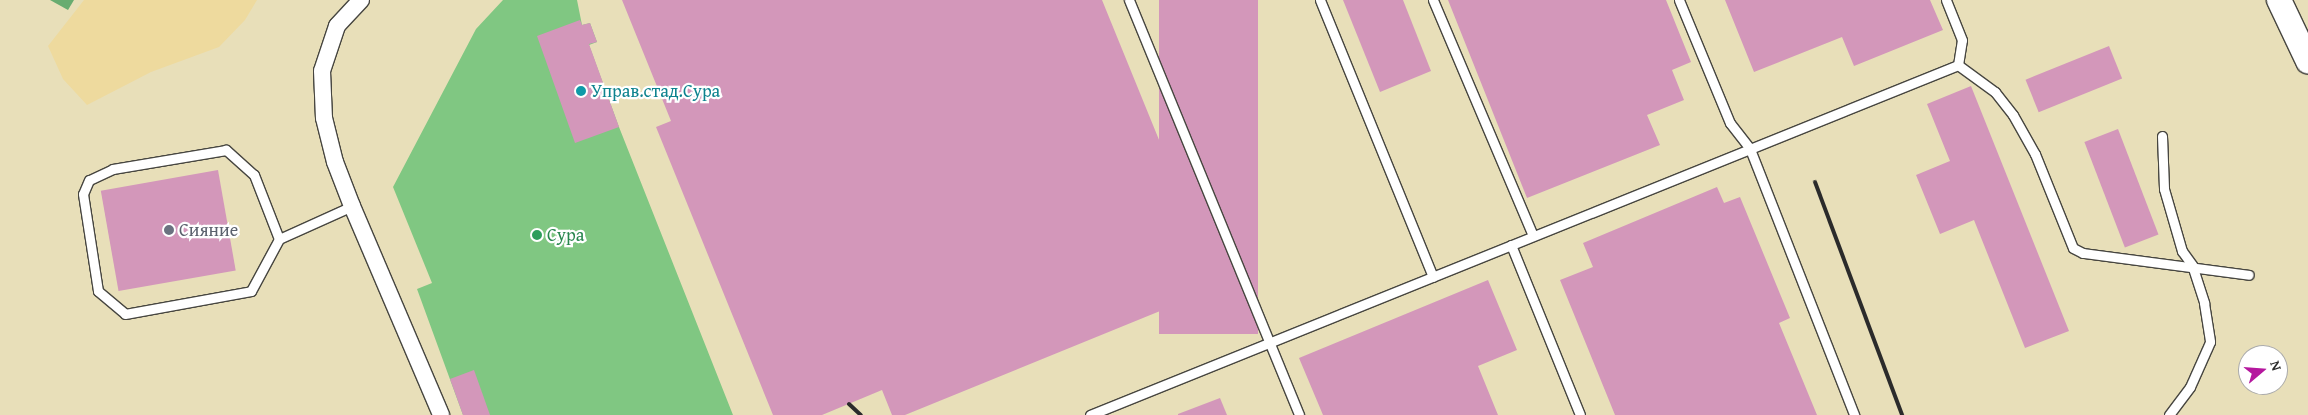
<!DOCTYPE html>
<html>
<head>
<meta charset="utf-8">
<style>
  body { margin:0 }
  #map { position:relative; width:2308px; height:415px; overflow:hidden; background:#e8dfb9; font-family:"Gentium Book Plus",serif }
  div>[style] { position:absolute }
  .green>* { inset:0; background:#80c782 }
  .forest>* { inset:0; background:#68ac70 }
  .sand>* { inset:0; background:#eeda9e }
  .building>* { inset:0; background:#d397ba; transform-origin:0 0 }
  .roads { filter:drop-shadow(1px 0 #474640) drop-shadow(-1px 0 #474640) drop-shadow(0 1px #474640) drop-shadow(0 -1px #474640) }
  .lane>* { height:9px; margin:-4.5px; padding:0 4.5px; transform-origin:4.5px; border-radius:4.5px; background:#fff }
  .street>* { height:16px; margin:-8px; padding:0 8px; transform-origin:8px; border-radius:8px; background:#fff }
  .secondary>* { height:24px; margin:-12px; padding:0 12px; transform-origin:12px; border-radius:12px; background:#fff }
  .rail>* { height:4px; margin:-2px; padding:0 2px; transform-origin:2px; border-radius:2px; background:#2b2b2b }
  .dots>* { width:14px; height:14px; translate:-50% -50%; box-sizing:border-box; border:2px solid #fff; border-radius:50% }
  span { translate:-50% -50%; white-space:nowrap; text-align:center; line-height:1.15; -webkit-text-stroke:4.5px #fff; paint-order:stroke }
  .culture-label { font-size:18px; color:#0d838f }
  .left { translate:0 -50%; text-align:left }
  .worship-label { font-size:18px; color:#5b616d }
  .leisure-label { font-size:18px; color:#27864d }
  .north { position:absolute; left:2238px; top:345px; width:50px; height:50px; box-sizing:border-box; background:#fff; border:1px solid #aaa; border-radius:50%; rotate:72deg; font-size:14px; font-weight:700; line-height:20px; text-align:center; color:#2b2b2b }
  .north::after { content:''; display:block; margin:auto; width:18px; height:22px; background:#b5179e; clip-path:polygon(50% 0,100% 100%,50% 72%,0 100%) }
</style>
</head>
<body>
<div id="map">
  <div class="green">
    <div style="clip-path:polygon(503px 0,577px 0,582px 25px,590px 23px,597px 42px,589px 45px,619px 127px,733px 415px,463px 415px,417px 289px,432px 283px,393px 187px,476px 29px)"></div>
  </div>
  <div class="forest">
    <div style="clip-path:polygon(50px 0,74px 0,68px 10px)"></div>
  </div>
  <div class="sand">
    <div style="clip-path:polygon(84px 0,257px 0,245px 20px,219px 47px,151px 72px,87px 105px,63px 79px,48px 46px)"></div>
  </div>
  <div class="building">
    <div style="clip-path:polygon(622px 0,1102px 0,1219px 287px,905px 415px,892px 415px,882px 390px,822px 415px,773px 415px,656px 127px,671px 121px)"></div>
    <div style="left:1159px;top:0;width:99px;height:334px"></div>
    <div style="clip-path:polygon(1343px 0,1403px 0,1431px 71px,1380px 92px)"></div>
    <div style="clip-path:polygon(1448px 0,1666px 0,1691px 62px,1672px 70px,1684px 100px,1647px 115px,1660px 145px,1527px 198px)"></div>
    <div style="clip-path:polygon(1725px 0,1930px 0,1943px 30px,1854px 66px,1842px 37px,1754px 72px)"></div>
    <div style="clip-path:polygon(580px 20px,582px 25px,590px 23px,597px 42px,589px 44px,619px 127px,575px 143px,537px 36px)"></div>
    <div style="left:2109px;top:46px;width:35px;height:90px;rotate:68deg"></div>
    <div style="clip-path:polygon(1971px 86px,2069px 331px,2025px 348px,1974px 220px,1940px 234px,1916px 175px,1950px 161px,1927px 104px)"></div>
    <div style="left:2118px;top:129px;width:113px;height:36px;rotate:69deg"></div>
    <div style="left:218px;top:170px;width:102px;height:119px;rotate:80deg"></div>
    <div style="clip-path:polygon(1717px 187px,1724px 203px,1740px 197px,1790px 318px,1779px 323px,1817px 415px,1615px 415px,1560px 280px,1593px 267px,1583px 243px)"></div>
    <div style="clip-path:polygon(1488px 280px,1517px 350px,1478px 366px,1498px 415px,1323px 415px,1299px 358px)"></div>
    <div style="clip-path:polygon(474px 370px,490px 415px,463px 415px,450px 379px)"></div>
    <div style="clip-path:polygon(1220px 398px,1227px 415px,1178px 415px,1178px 414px)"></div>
  </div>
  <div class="roads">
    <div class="lane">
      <div style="left:1129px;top:0;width:448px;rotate:67.7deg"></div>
      <div style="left:1320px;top:0;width:299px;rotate:67.8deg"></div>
      <div style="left:1433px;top:0;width:256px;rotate:67deg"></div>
      <div style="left:1679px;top:0;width:133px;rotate:67.5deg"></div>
      <div style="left:1730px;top:123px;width:33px;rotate:52deg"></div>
      <div style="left:1750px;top:149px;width:286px;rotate:68.6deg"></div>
      <div style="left:1958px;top:65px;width:46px;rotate:36.1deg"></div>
      <div style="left:1995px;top:92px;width:29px;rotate:52deg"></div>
      <div style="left:2013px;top:115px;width:45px;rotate:60.6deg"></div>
      <div style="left:2035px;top:154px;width:101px;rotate:68deg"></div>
      <div style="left:2073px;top:248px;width:11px;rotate:27deg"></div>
      <div style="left:2083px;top:253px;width:167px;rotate:7.5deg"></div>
      <div style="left:2162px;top:136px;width:53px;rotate:87.8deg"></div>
      <div style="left:2164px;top:189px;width:65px;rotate:73.8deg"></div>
      <div style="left:2182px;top:251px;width:17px;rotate:54deg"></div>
      <div style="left:2192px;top:265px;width:40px;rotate:72deg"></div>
      <div style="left:2204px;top:303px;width:39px;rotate:81deg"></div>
      <div style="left:2210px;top:342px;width:49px;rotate:114deg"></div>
      <div style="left:2190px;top:387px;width:35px;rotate:127deg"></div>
      <div style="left:279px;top:239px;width:69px;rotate:-111.3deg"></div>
      <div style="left:254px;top:175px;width:38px;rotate:-138deg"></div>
      <div style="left:226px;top:150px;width:115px;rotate:170.5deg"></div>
      <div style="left:113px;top:169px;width:26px;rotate:155deg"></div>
      <div style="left:89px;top:180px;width:15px;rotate:113deg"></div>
      <div style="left:83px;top:194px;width:98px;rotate:81.2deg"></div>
      <div style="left:98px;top:291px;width:35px;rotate:40deg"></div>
      <div style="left:125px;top:314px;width:128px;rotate:-10.3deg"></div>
      <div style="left:251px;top:291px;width:59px;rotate:-61.7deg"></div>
      <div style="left:279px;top:239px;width:80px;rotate:-24.3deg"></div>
      <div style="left:1511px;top:245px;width:183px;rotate:67.9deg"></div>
      <div style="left:1090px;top:415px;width:936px;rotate:-21.96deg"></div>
      <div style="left:1958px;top:65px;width:25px;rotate:-81deg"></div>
      <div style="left:1962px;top:40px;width:43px;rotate:-111.8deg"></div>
    </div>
    <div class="street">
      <div style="left:361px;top:0;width:35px;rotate:133deg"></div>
      <div style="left:337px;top:26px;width:47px;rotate:108.4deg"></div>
      <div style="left:322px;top:71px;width:47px;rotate:87.6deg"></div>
      <div style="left:324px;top:118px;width:45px;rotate:76deg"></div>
      <div style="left:335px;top:162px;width:47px;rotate:68.9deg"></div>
      <div style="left:352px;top:206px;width:227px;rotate:66.9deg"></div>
    </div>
    <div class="secondary">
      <div style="left:2279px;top:0;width:68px;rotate:64.6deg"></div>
    </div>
  </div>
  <div class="rail">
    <div style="left:1815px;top:182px;width:249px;rotate:69.5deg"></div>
    <div style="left:849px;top:404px;width:16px;rotate:43deg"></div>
  </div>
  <div class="dots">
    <div style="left:581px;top:91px;background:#0f9aa8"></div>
    <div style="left:169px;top:230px;background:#6b7280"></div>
    <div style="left:537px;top:235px;background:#2e9e5b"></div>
  </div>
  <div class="culture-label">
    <span class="left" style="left:591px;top:91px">Управ.стад.Сура</span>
  </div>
  <div class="worship-label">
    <span class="left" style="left:179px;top:230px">Сияние</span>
  </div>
  <div class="leisure-label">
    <span class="left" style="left:547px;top:235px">Сура</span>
  </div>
  <div class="north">N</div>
</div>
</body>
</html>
